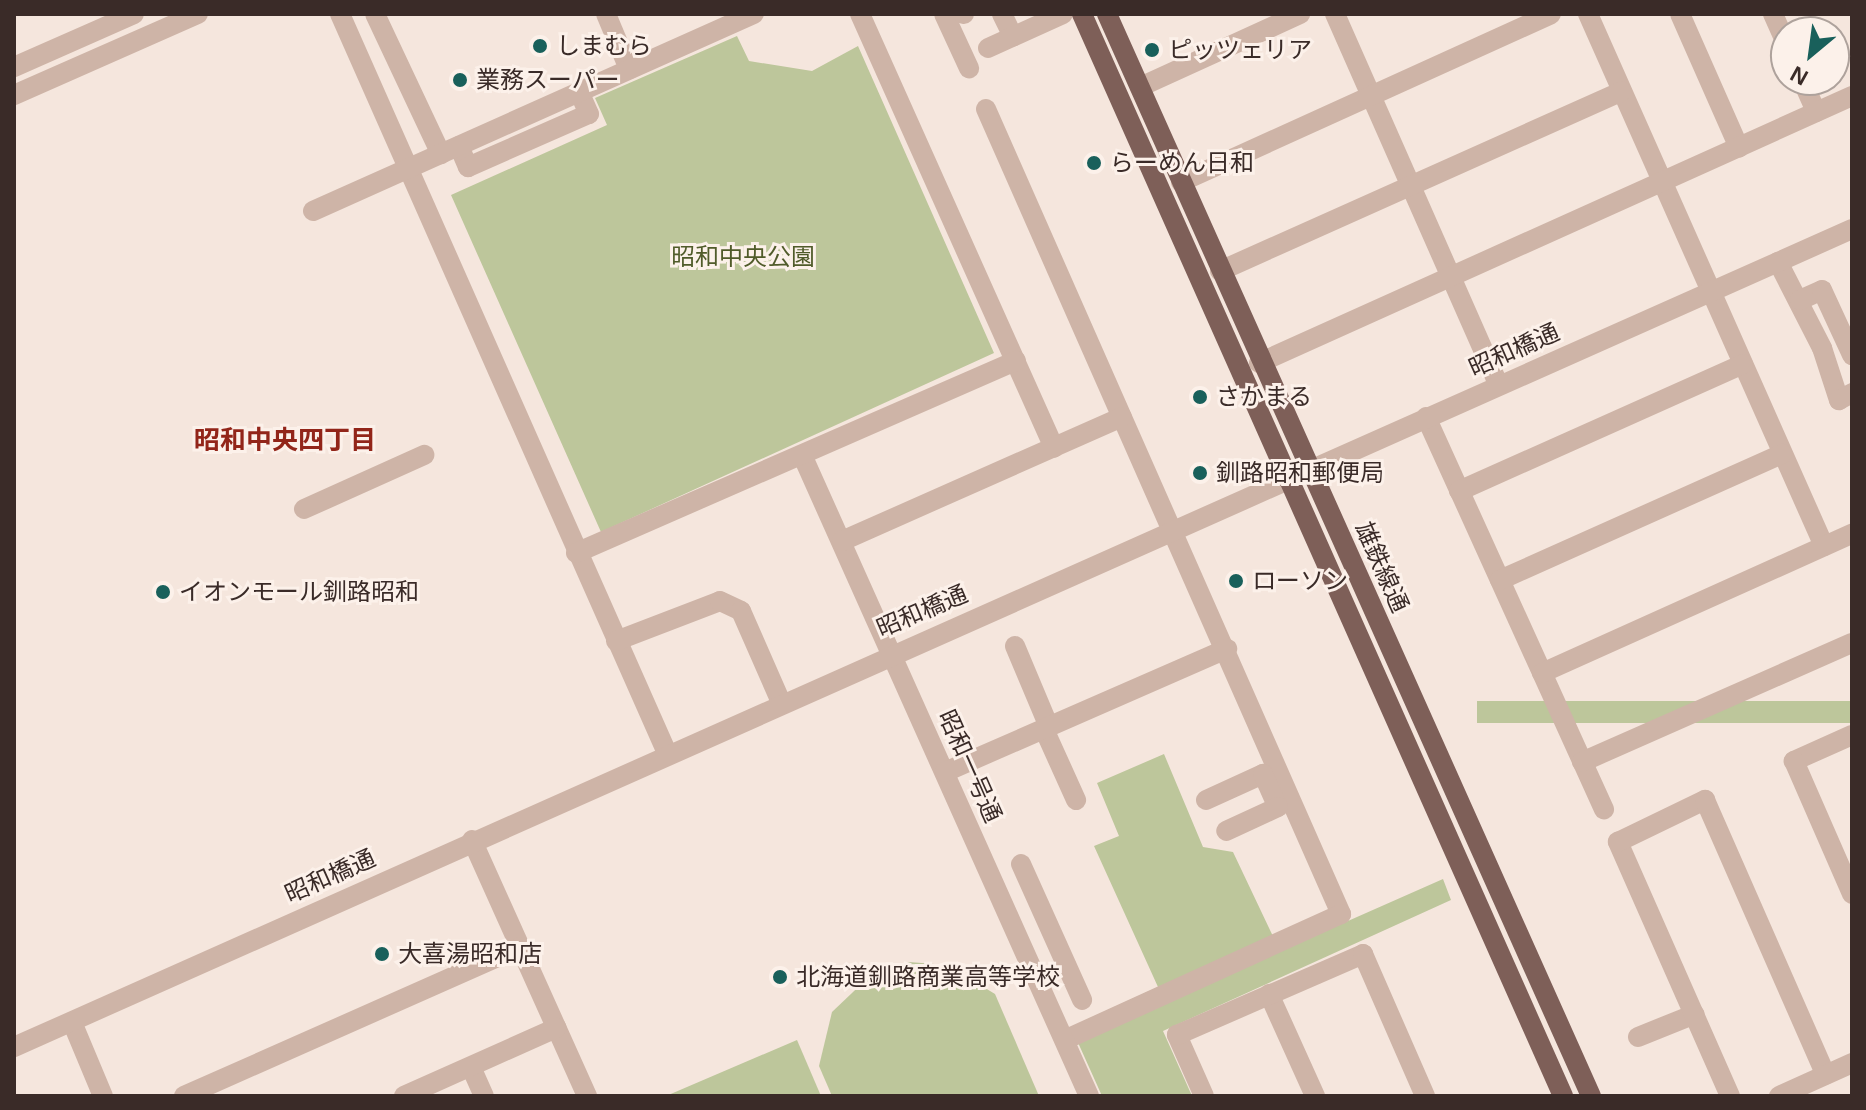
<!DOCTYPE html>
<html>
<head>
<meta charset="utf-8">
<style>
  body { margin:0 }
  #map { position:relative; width:1866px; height:1110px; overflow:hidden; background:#f5e6dd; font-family:Arial,"Noto Sans JP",sans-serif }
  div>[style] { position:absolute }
  .green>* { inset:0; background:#bdc69b; transform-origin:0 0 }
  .minor>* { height:20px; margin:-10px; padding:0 10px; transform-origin:10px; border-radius:10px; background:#ceb4a7 }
  .major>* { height:20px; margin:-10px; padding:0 10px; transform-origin:10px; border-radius:10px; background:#7e5f58 }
  .dots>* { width:22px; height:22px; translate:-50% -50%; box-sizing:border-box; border:4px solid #fcf1ea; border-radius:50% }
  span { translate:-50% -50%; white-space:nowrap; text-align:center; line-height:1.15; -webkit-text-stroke:6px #fcf1ea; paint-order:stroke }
  .poi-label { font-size:24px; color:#3a2b28 }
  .left { translate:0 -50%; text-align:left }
  .park-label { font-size:24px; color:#505b2a }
  .street-label { font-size:24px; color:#3a2b28 }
  .neighbourhood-label { font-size:26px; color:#922519; font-weight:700 }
  .frame { position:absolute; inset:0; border:16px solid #3a2b28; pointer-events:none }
  .north { position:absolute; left:1770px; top:16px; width:80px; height:80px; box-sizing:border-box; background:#fcf1ea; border:2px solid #aea29c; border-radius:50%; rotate:209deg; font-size:22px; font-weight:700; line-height:32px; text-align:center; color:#3a2b28 }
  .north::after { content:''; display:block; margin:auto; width:28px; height:36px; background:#19605b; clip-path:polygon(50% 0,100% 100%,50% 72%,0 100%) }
</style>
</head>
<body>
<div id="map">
  <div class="green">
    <div style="clip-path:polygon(737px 36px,749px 61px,812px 71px,858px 46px,994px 353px,601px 532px,451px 195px,607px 125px,595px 98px)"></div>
    <div style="left:1852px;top:701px;width:22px;height:375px;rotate:90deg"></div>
    <div style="clip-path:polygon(1164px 754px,1203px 847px,1233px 852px,1280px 951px,1443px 879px,1451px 900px,1163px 1031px,1192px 1096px,1102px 1096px,1071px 1027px,1158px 987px,1094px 846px,1119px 836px,1097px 783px)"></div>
    <div style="clip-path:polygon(909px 962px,947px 965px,995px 994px,1039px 1096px,832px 1096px,819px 1066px,832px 1012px,873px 973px)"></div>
    <div style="clip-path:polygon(797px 1040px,821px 1096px,666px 1096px)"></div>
  </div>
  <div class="minor">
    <div style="left:340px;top:14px;width:808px;rotate:66.13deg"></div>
    <div style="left:375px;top:14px;width:155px;rotate:64.8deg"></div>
    <div style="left:606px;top:14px;width:60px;rotate:67.3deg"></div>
    <div style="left:860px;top:14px;width:475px;rotate:65.9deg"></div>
    <div style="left:944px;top:14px;width:60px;rotate:65.2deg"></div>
    <div style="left:963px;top:14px;width:1px"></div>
    <div style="left:1002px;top:14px;width:25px;rotate:64deg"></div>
    <div style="left:1335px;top:14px;width:406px;rotate:66.2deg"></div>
    <div style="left:1588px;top:14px;width:582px;rotate:66.08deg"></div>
    <div style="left:1680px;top:14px;width:146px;rotate:66.2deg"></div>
    <div style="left:1773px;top:14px;width:32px;rotate:66deg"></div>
    <div style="left:988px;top:48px;width:82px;rotate:-24.4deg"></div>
    <div style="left:14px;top:67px;width:131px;rotate:-23.8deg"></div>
    <div style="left:1802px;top:80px;width:35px;rotate:66deg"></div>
    <div style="left:1140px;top:87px;width:176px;rotate:-24.5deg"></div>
    <div style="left:14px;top:95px;width:201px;rotate:-23.8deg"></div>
    <div style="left:986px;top:109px;width:880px;rotate:66.2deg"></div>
    <div style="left:1341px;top:914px;width:303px;rotate:155.5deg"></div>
    <div style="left:459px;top:146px;width:23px;rotate:67deg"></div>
    <div style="left:468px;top:167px;width:132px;rotate:-23.7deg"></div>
    <div style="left:589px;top:114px;width:24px;rotate:-114deg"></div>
    <div style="left:1181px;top:182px;width:406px;rotate:-24.4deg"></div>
    <div style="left:313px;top:211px;width:483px;rotate:-24.1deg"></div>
    <div style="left:1778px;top:262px;width:97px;rotate:62.9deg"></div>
    <div style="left:1822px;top:348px;width:55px;rotate:71.9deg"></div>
    <div style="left:1839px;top:400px;width:15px;rotate:-28deg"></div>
    <div style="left:1220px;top:271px;width:440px;rotate:-24.1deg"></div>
    <div style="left:1800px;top:300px;width:24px;rotate:-24deg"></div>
    <div style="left:1822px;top:290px;width:72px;rotate:65.2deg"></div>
    <div style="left:1259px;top:363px;width:650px;rotate:-24.24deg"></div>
    <div style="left:1426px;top:417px;width:431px;rotate:65.6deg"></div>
    <div style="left:803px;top:457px;width:700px;rotate:65.89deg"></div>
    <div style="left:1459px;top:491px;width:311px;rotate:-24.1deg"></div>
    <div style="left:304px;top:509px;width:132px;rotate:-24.2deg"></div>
    <div style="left:842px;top:541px;width:306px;rotate:-23.9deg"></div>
    <div style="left:576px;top:553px;width:480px;rotate:-23.6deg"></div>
    <div style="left:1500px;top:580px;width:309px;rotate:-24.1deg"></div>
    <div style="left:616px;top:641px;width:111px;rotate:-21deg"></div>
    <div style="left:720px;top:601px;width:23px;rotate:25deg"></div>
    <div style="left:741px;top:611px;width:99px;rotate:66.3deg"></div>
    <div style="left:1015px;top:646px;width:88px;rotate:67.2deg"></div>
    <div style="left:1542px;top:673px;width:340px;rotate:-24.2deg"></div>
    <div style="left:1044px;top:729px;width:78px;rotate:65.7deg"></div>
    <div style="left:1852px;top:735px;width:64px;rotate:155.9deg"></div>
    <div style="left:1794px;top:761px;width:145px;rotate:66.4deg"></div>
    <div style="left:1582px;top:762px;width:295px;rotate:-23.8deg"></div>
    <div style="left:945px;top:772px;width:308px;rotate:-23.6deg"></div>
    <div style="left:1206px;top:800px;width:63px;rotate:-24.5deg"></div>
    <div style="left:1263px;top:774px;width:36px;rotate:66deg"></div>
    <div style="left:1278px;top:807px;width:57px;rotate:155.2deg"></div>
    <div style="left:472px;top:840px;width:281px;rotate:65.8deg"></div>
    <div style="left:1021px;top:864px;width:149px;rotate:65.8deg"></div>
    <div style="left:1269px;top:994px;width:112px;rotate:65.7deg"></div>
    <div style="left:72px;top:1022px;width:80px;rotate:67.3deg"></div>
    <div style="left:1638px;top:1037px;width:61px;rotate:-22deg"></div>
    <div style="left:14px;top:1047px;width:2012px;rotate:-23.99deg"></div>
    <div style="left:471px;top:1067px;width:32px;rotate:66deg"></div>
    <div style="left:184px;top:1096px;width:368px;rotate:-23.9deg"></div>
    <div style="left:404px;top:1096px;width:167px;rotate:-24.1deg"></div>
    <div style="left:1204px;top:1096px;width:67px;rotate:-113.9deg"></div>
    <div style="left:1177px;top:1035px;width:203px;rotate:-23.5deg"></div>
    <div style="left:1363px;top:954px;width:155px;rotate:66.4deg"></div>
    <div style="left:1730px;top:1096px;width:278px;rotate:-113.8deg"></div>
    <div style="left:1618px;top:842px;width:97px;rotate:-25.8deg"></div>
    <div style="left:1705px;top:800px;width:300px;rotate:66.3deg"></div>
    <div style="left:1779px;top:1096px;width:80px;rotate:-24.3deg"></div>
  </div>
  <div class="major">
    <div style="left:1082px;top:14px;width:1184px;rotate:66.03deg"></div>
    <div style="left:1107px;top:14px;width:1185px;rotate:65.9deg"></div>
  </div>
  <div class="dots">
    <div style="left:540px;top:46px;background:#19605b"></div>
    <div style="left:1152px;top:50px;background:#19605b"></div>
    <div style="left:460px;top:80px;background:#19605b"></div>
    <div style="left:1094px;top:163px;background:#19605b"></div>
    <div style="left:1200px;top:397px;background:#19605b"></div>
    <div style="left:1200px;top:473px;background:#19605b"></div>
    <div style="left:1236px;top:581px;background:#19605b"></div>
    <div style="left:163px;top:592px;background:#19605b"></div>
    <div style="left:382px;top:954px;background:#19605b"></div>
    <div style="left:780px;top:977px;background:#19605b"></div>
  </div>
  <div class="poi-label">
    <span class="left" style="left:556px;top:46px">しまむら</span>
    <span class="left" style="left:1168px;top:50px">ピッツェリア</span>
    <span class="left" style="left:476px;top:80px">業務スーパー</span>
    <span class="left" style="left:1110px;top:163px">らーめん日和</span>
    <span class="left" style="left:1216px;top:397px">さかまる</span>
    <span class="left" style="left:1216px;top:473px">釧路昭和郵便局</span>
    <span class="left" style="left:1252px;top:581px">ローソン</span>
    <span class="left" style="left:179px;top:592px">イオンモール釧路昭和</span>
    <span class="left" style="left:398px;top:954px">大喜湯昭和店</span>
    <span class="left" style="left:796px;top:977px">北海道釧路商業高等学校</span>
  </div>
  <div class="park-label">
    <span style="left:743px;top:257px">昭和中央公園</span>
  </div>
  <div class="street-label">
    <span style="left:1514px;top:350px;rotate:-24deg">昭和橋通</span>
    <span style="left:1382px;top:567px;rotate:66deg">雄鉄線通</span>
    <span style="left:922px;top:611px;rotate:-23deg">昭和橋通</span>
    <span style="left:970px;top:766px;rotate:66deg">昭和一号通</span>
    <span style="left:330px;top:876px;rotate:-24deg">昭和橋通</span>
  </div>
  <div class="neighbourhood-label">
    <span style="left:285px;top:441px">昭和中央四丁目</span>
  </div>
  <div class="frame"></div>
  <div class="north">N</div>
</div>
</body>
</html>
